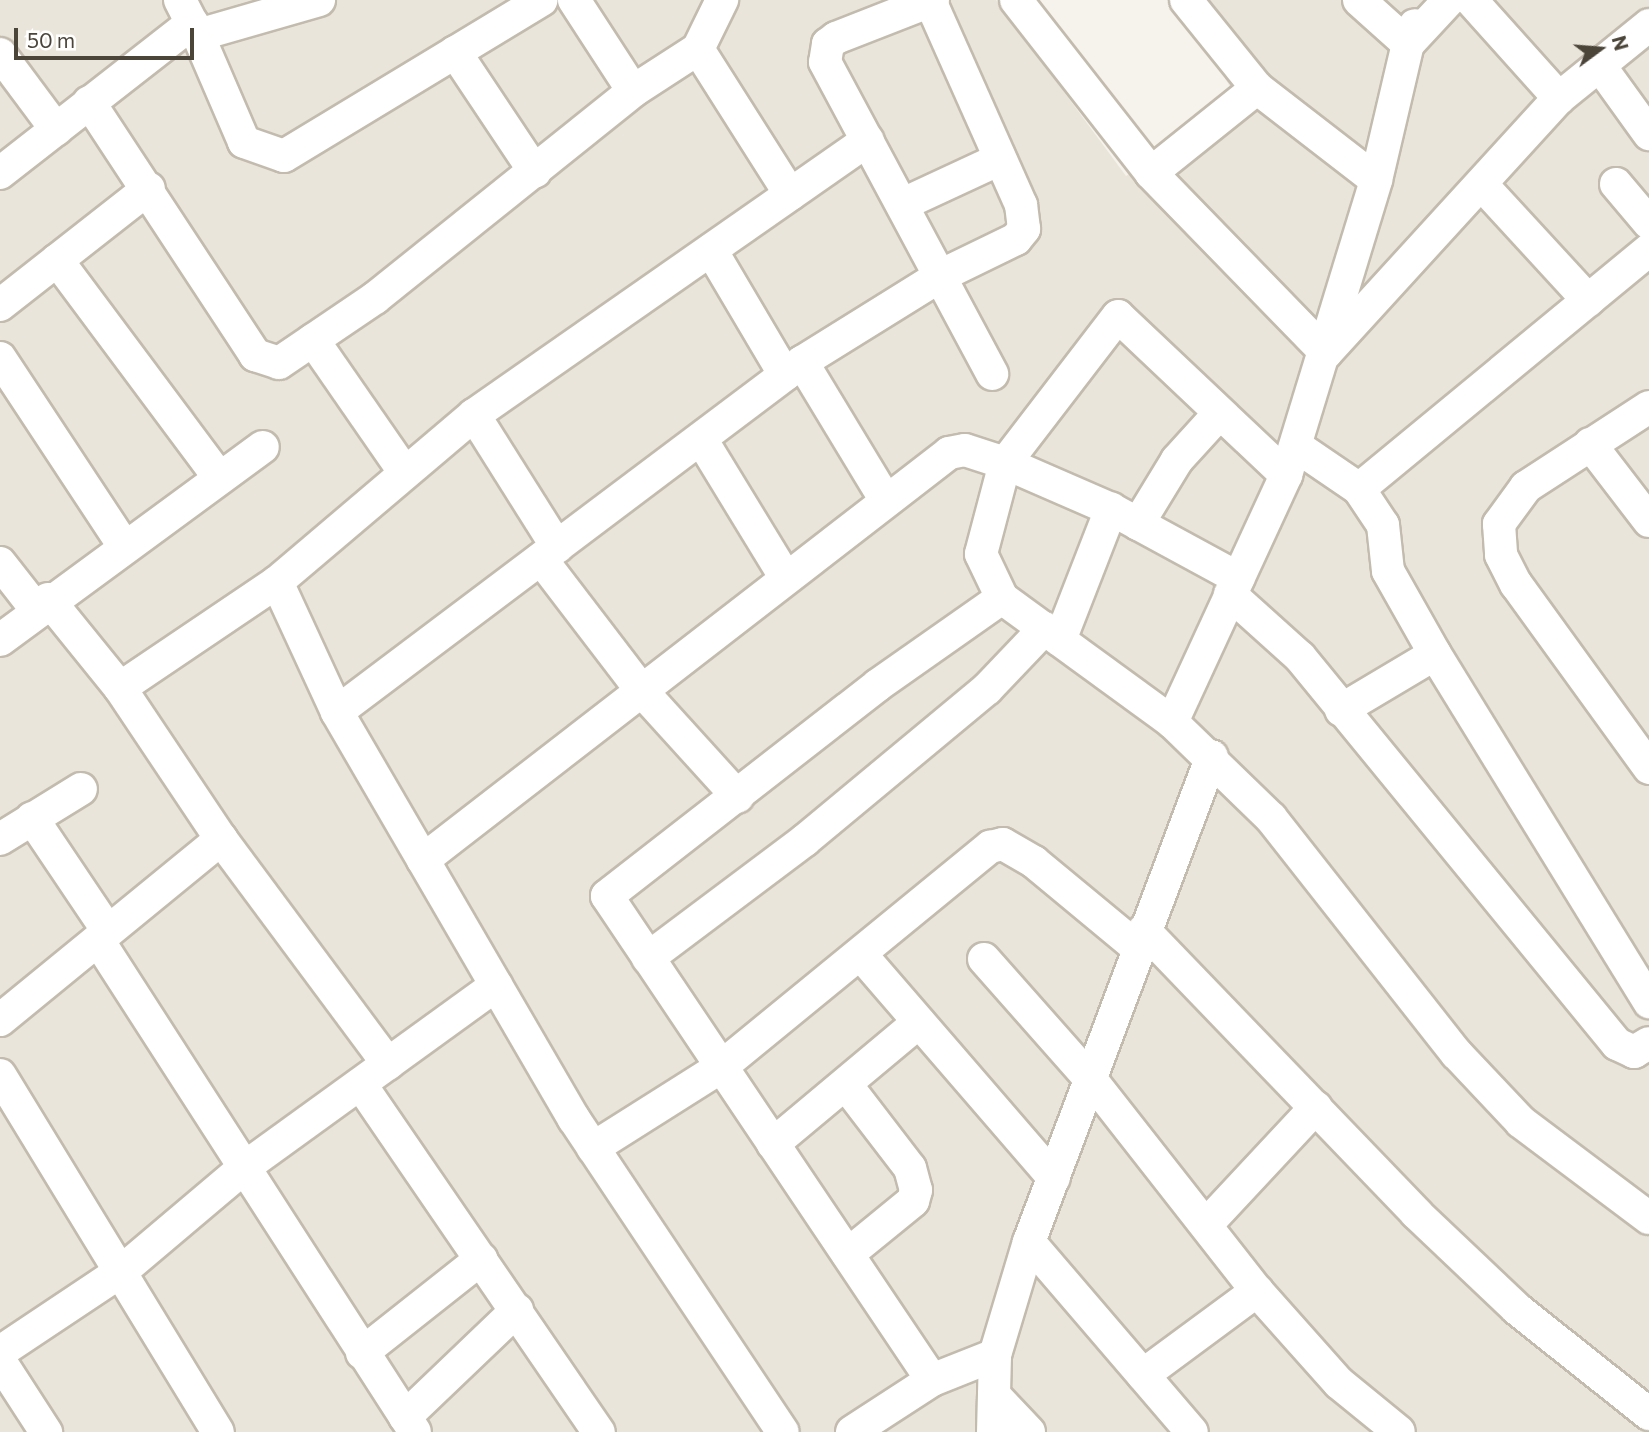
<!DOCTYPE html>
<html>
<head>
<meta charset="utf-8">
<style>
  body { margin:0 }
  #map { position:relative; width:1649px; height:1432px; overflow:hidden; background:#f6f3ec; font-family:Commissioner,sans-serif }
  div>[style] { position:absolute }
  .residential>* { inset:0; background:#eae5da }
  .roads { filter:drop-shadow(2px 0 #c2bbae) drop-shadow(-2px 0 #c2bbae) drop-shadow(0 2px #c2bbae) drop-shadow(0 -2px #c2bbae) }
  .minor>* { height:32px; margin:-16px; padding:0 16px; transform-origin:16px; border-radius:16px; background:#fff }
  span { translate:-50% -50%; white-space:nowrap; text-align:center; line-height:1.15; -webkit-text-stroke:5px #fff; paint-order:stroke }
  .north { position:absolute; left:1565px; top:14px; width:70px; height:70px; -webkit-text-stroke:5px #fff; paint-order:stroke; rotate:74deg; font-size:19px; font-weight:700; line-height:28px; text-align:center; color:#4b4439 }
  .north::after { content:''; display:block; margin:auto; width:24px; height:32px; background:#4b4439; clip-path:polygon(50% 0,100% 100%,50% 72%,0 100%) }
  .scale { position:absolute; left:14px; top:28px; width:180px; height:32px; box-sizing:border-box; border:4px solid #4b4439; border-top:0; padding-left:9px; font-size:21px; line-height:24px; white-space:nowrap; color:#4b4439; -webkit-text-stroke:5px #fff; paint-order:stroke }
</style>
</head>
<body>
<div id="map">
  <div class="residential">
    <div style="clip-path:polygon(0 0,996px 0,1126px 176px,1241px 105px,1178px 0,1649px 0,1649px 1432px,0 1432px)"></div>
  </div>
  <div class="roads">
    <div class="minor">
      <div style="left:180px;top:0;width:39px;rotate:63deg"></div>
      <div style="left:198px;top:35px;width:126px;rotate:-16.1deg"></div>
      <div style="left:574px;top:0;width:108px;rotate:57deg"></div>
      <div style="left:933px;top:0;width:104px;rotate:158.6deg"></div>
      <div style="left:836px;top:38px;width:10px;rotate:143deg"></div>
      <div style="left:828px;top:44px;width:18px;rotate:99deg"></div>
      <div style="left:825px;top:62px;width:354px;rotate:61.8deg"></div>
      <div style="left:1016px;top:0;width:219px;rotate:52deg"></div>
      <div style="left:1151px;top:173px;width:251px;rotate:45.8deg"></div>
      <div style="left:1326px;top:353px;width:345px;rotate:-47.6deg"></div>
      <div style="left:1559px;top:98px;width:116px;rotate:-39deg"></div>
      <div style="left:1186px;top:0;width:113px;rotate:51.1deg"></div>
      <div style="left:1257px;top:88px;width:150px;rotate:37.7deg"></div>
      <div style="left:1359px;top:0;width:66px;rotate:41.9deg"></div>
      <div style="left:1408px;top:44px;width:20px;rotate:-70deg"></div>
      <div style="left:1471px;top:0;width:132px;rotate:48.1deg"></div>
      <div style="left:198px;top:35px;width:116px;rotate:66.7deg"></div>
      <div style="left:244px;top:142px;width:42px;rotate:19.3deg"></div>
      <div style="left:284px;top:156px;width:301px;rotate:-31.2deg"></div>
      <div style="left:698px;top:49px;width:172px;rotate:57.6deg"></div>
      <div style="left:455px;top:52px;width:144px;rotate:56.3deg"></div>
      <div style="left:0;top:54px;width:94px;rotate:53.3deg"></div>
      <div style="left:1600px;top:66px;width:84px;rotate:54.2deg"></div>
      <div style="left:89px;top:102px;width:303px;rotate:56.7deg"></div>
      <div style="left:255px;top:355px;width:25px;rotate:18deg"></div>
      <div style="left:279px;top:363px;width:116px;rotate:-34.1deg"></div>
      <div style="left:375px;top:298px;width:331px;rotate:-38.7deg"></div>
      <div style="left:633px;top:91px;width:77px;rotate:-32.9deg"></div>
      <div style="left:698px;top:49px;width:55px;rotate:-63.9deg"></div>
      <div style="left:0;top:173px;width:244px;rotate:-38deg"></div>
      <div style="left:1151px;top:173px;width:136px;rotate:-38.7deg"></div>
      <div style="left:1616px;top:184px;width:51px;rotate:49.8deg"></div>
      <div style="left:1484px;top:187px;width:154px;rotate:47.4deg"></div>
      <div style="left:903px;top:204px;width:107px;rotate:-24.9deg"></div>
      <div style="left:711px;top:250px;width:145px;rotate:59.4deg"></div>
      <div style="left:57px;top:260px;width:269px;rotate:53.3deg"></div>
      <div style="left:0;top:305px;width:189px;rotate:-38.1deg"></div>
      <div style="left:313px;top:340px;width:158px;rotate:55.3deg"></div>
      <div style="left:0;top:358px;width:225px;rotate:56.6deg"></div>
      <div style="left:802px;top:362px;width:160px;rotate:58.8deg"></div>
      <div style="left:1649px;top:407px;width:147px;rotate:147deg"></div>
      <div style="left:1526px;top:487px;width:46px;rotate:126.1deg"></div>
      <div style="left:1499px;top:524px;width:31px;rotate:86deg"></div>
      <div style="left:1501px;top:555px;width:33px;rotate:63deg"></div>
      <div style="left:1516px;top:584px;width:227px;rotate:54.1deg"></div>
      <div style="left:474px;top:415px;width:156px;rotate:57.8deg"></div>
      <div style="left:701px;top:439px;width:159px;rotate:58.6deg"></div>
      <div style="left:1590px;top:444px;width:97px;rotate:52.5deg"></div>
      <div style="left:1296px;top:446px;width:76px;rotate:34.3deg"></div>
      <div style="left:1359px;top:489px;width:376px;rotate:-39.5deg"></div>
      <div style="left:1286px;top:475px;width:231px;rotate:-136.6deg"></div>
      <div style="left:1118px;top:316px;width:185px;rotate:127.5deg"></div>
      <div style="left:1005px;top:463px;width:94px;rotate:104.8deg"></div>
      <div style="left:981px;top:554px;width:49px;rotate:64.5deg"></div>
      <div style="left:1002px;top:598px;width:210px;rotate:36.1deg"></div>
      <div style="left:1172px;top:722px;width:138px;rotate:44.1deg"></div>
      <div style="left:1271px;top:818px;width:300px;rotate:51.8deg"></div>
      <div style="left:1457px;top:1054px;width:93px;rotate:46.7deg"></div>
      <div style="left:1521px;top:1122px;width:160px;rotate:36.9deg"></div>
      <div style="left:1359px;top:489px;width:43px;rotate:56.3deg"></div>
      <div style="left:1383px;top:525px;width:46px;rotate:83.8deg"></div>
      <div style="left:1388px;top:571px;width:95px;rotate:60.5deg"></div>
      <div style="left:1435px;top:654px;width:409px;rotate:58.4deg"></div>
      <div style="left:1138px;top:524px;width:75px;rotate:-58.6deg"></div>
      <div style="left:1177px;top:460px;width:61px;rotate:-47.7deg"></div>
      <div style="left:541px;top:559px;width:165px;rotate:52.6deg"></div>
      <div style="left:641px;top:690px;width:144px;rotate:47.8deg"></div>
      <div style="left:0;top:563px;width:58px;rotate:52deg"></div>
      <div style="left:277px;top:582px;width:143px;rotate:65.2deg"></div>
      <div style="left:337px;top:712px;width:471px;rotate:59.8deg"></div>
      <div style="left:574px;top:1119px;width:376px;rotate:56.3deg"></div>
      <div style="left:1230px;top:594px;width:94px;rotate:42deg"></div>
      <div style="left:1300px;top:657px;width:500px;rotate:50.68deg"></div>
      <div style="left:1617px;top:1044px;width:19px;rotate:25deg"></div>
      <div style="left:1634px;top:1052px;width:17px;rotate:-31deg"></div>
      <div style="left:48px;top:599px;width:114px;rotate:51deg"></div>
      <div style="left:120px;top:688px;width:182px;rotate:56.2deg"></div>
      <div style="left:221px;top:839px;width:280px;rotate:53.4deg"></div>
      <div style="left:0;top:640px;width:326px;rotate:-36.3deg"></div>
      <div style="left:1060px;top:640px;width:141px;rotate:-68.7deg"></div>
      <div style="left:120px;top:688px;width:189px;rotate:-34deg"></div>
      <div style="left:277px;top:582px;width:258px;rotate:-40.3deg"></div>
      <div style="left:474px;top:415px;width:480px;rotate:-34.9deg"></div>
      <div style="left:1341px;top:710px;width:109px;rotate:-30.8deg"></div>
      <div style="left:337px;top:712px;width:582px;rotate:-36.97deg"></div>
      <div style="left:802px;top:362px;width:165px;rotate:-31.9deg"></div>
      <div style="left:942px;top:275px;width:82px;rotate:-25.9deg"></div>
      <div style="left:1016px;top:239px;width:13px;rotate:-51deg"></div>
      <div style="left:1024px;top:229px;width:24px;rotate:-97deg"></div>
      <div style="left:1021px;top:205px;width:223px;rotate:-114deg"></div>
      <div style="left:1172px;top:722px;width:272px;rotate:-65.2deg"></div>
      <div style="left:1286px;top:475px;width:308px;rotate:-73deg"></div>
      <div style="left:1376px;top:180px;width:140px;rotate:-76.8deg"></div>
      <div style="left:1408px;top:44px;width:60px;rotate:-47deg"></div>
      <div style="left:32px;top:818px;width:136px;rotate:56.1deg"></div>
      <div style="left:0;top:839px;width:95px;rotate:-31.7deg"></div>
      <div style="left:423px;top:860px;width:665px;rotate:-37.73deg"></div>
      <div style="left:949px;top:453px;width:16px;rotate:-11deg"></div>
      <div style="left:965px;top:450px;width:42px;rotate:18deg"></div>
      <div style="left:1005px;top:463px;width:116px;rotate:23.5deg"></div>
      <div style="left:1111px;top:509px;width:145px;rotate:28.5deg"></div>
      <div style="left:1144px;top:930px;width:393px;rotate:46.1deg"></div>
      <div style="left:1416px;top:1213px;width:139px;rotate:43.5deg"></div>
      <div style="left:1517px;top:1309px;width:169px;rotate:38.5deg"></div>
      <div style="left:98px;top:940px;width:585px;rotate:57.21deg"></div>
      <div style="left:863px;top:957px;width:292px;rotate:49.2deg"></div>
      <div style="left:648px;top:958px;width:196px;rotate:-36.9deg"></div>
      <div style="left:805px;top:840px;width:236px;rotate:-39.7deg"></div>
      <div style="left:987px;top:689px;width:84px;rotate:-46.4deg"></div>
      <div style="left:984px;top:959px;width:164px;rotate:48.5deg"></div>
      <div style="left:1093px;top:1082px;width:266px;rotate:51.9deg"></div>
      <div style="left:1257px;top:1291px;width:123px;rotate:48.3deg"></div>
      <div style="left:1339px;top:1383px;width:77px;rotate:39.2deg"></div>
      <div style="left:0;top:1020px;width:286px;rotate:-39.3deg"></div>
      <div style="left:0;top:1075px;width:418px;rotate:58.6deg"></div>
      <div style="left:361px;top:1085px;width:421px;rotate:55.6deg"></div>
      <div style="left:847px;top:1086px;width:103px;rotate:52.5deg"></div>
      <div style="left:910px;top:1168px;width:23px;rotate:75deg"></div>
      <div style="left:916px;top:1190px;width:11px;rotate:105deg"></div>
      <div style="left:913px;top:1201px;width:84px;rotate:140.8deg"></div>
      <div style="left:773px;top:1144px;width:190px;rotate:-39.9deg"></div>
      <div style="left:593px;top:1148px;width:151px;rotate:-32.3deg"></div>
      <div style="left:721px;top:1067px;width:348px;rotate:-39.3deg"></div>
      <div style="left:990px;top:847px;width:13px;rotate:-13deg"></div>
      <div style="left:1003px;top:844px;width:36px;rotate:30deg"></div>
      <div style="left:1034px;top:862px;width:135px;rotate:39.6deg"></div>
      <div style="left:1206px;top:1225px;width:161px;rotate:-47deg"></div>
      <div style="left:1029px;top:1242px;width:250px;rotate:49.4deg"></div>
      <div style="left:0;top:1352px;width:148px;rotate:-33.7deg"></div>
      <div style="left:123px;top:1270px;width:160px;rotate:-40.2deg"></div>
      <div style="left:245px;top:1167px;width:310px;rotate:-35.9deg"></div>
      <div style="left:362px;top:1353px;width:152px;rotate:-38.3deg"></div>
      <div style="left:0;top:1361px;width:85px;rotate:57.1deg"></div>
      <div style="left:1143px;top:1375px;width:142px;rotate:-36.4deg"></div>
      <div style="left:932px;top:1380px;width:583px;rotate:-123.88deg"></div>
      <div style="left:607px;top:896px;width:343px;rotate:-37.9deg"></div>
      <div style="left:878px;top:685px;width:151px;rotate:-35.1deg"></div>
      <div style="left:994px;top:1395px;width:51px;rotate:46.6deg"></div>
      <div style="left:405px;top:1417px;width:155px;rotate:-43.7deg"></div>
      <div style="left:852px;top:1432px;width:95px;rotate:-33deg"></div>
      <div style="left:932px;top:1380px;width:68px;rotate:-21.6deg"></div>
      <div style="left:993px;top:1432px;width:77px;rotate:-88.5deg"></div>
      <div style="left:995px;top:1355px;width:118px;rotate:-73.3deg"></div>
      <div style="left:1029px;top:1242px;width:519px;rotate:-69.37deg"></div>
    </div>
  </div>
  <div class="north">N</div>
  <div class="scale">50 m</div>
</div>
</body>
</html>
